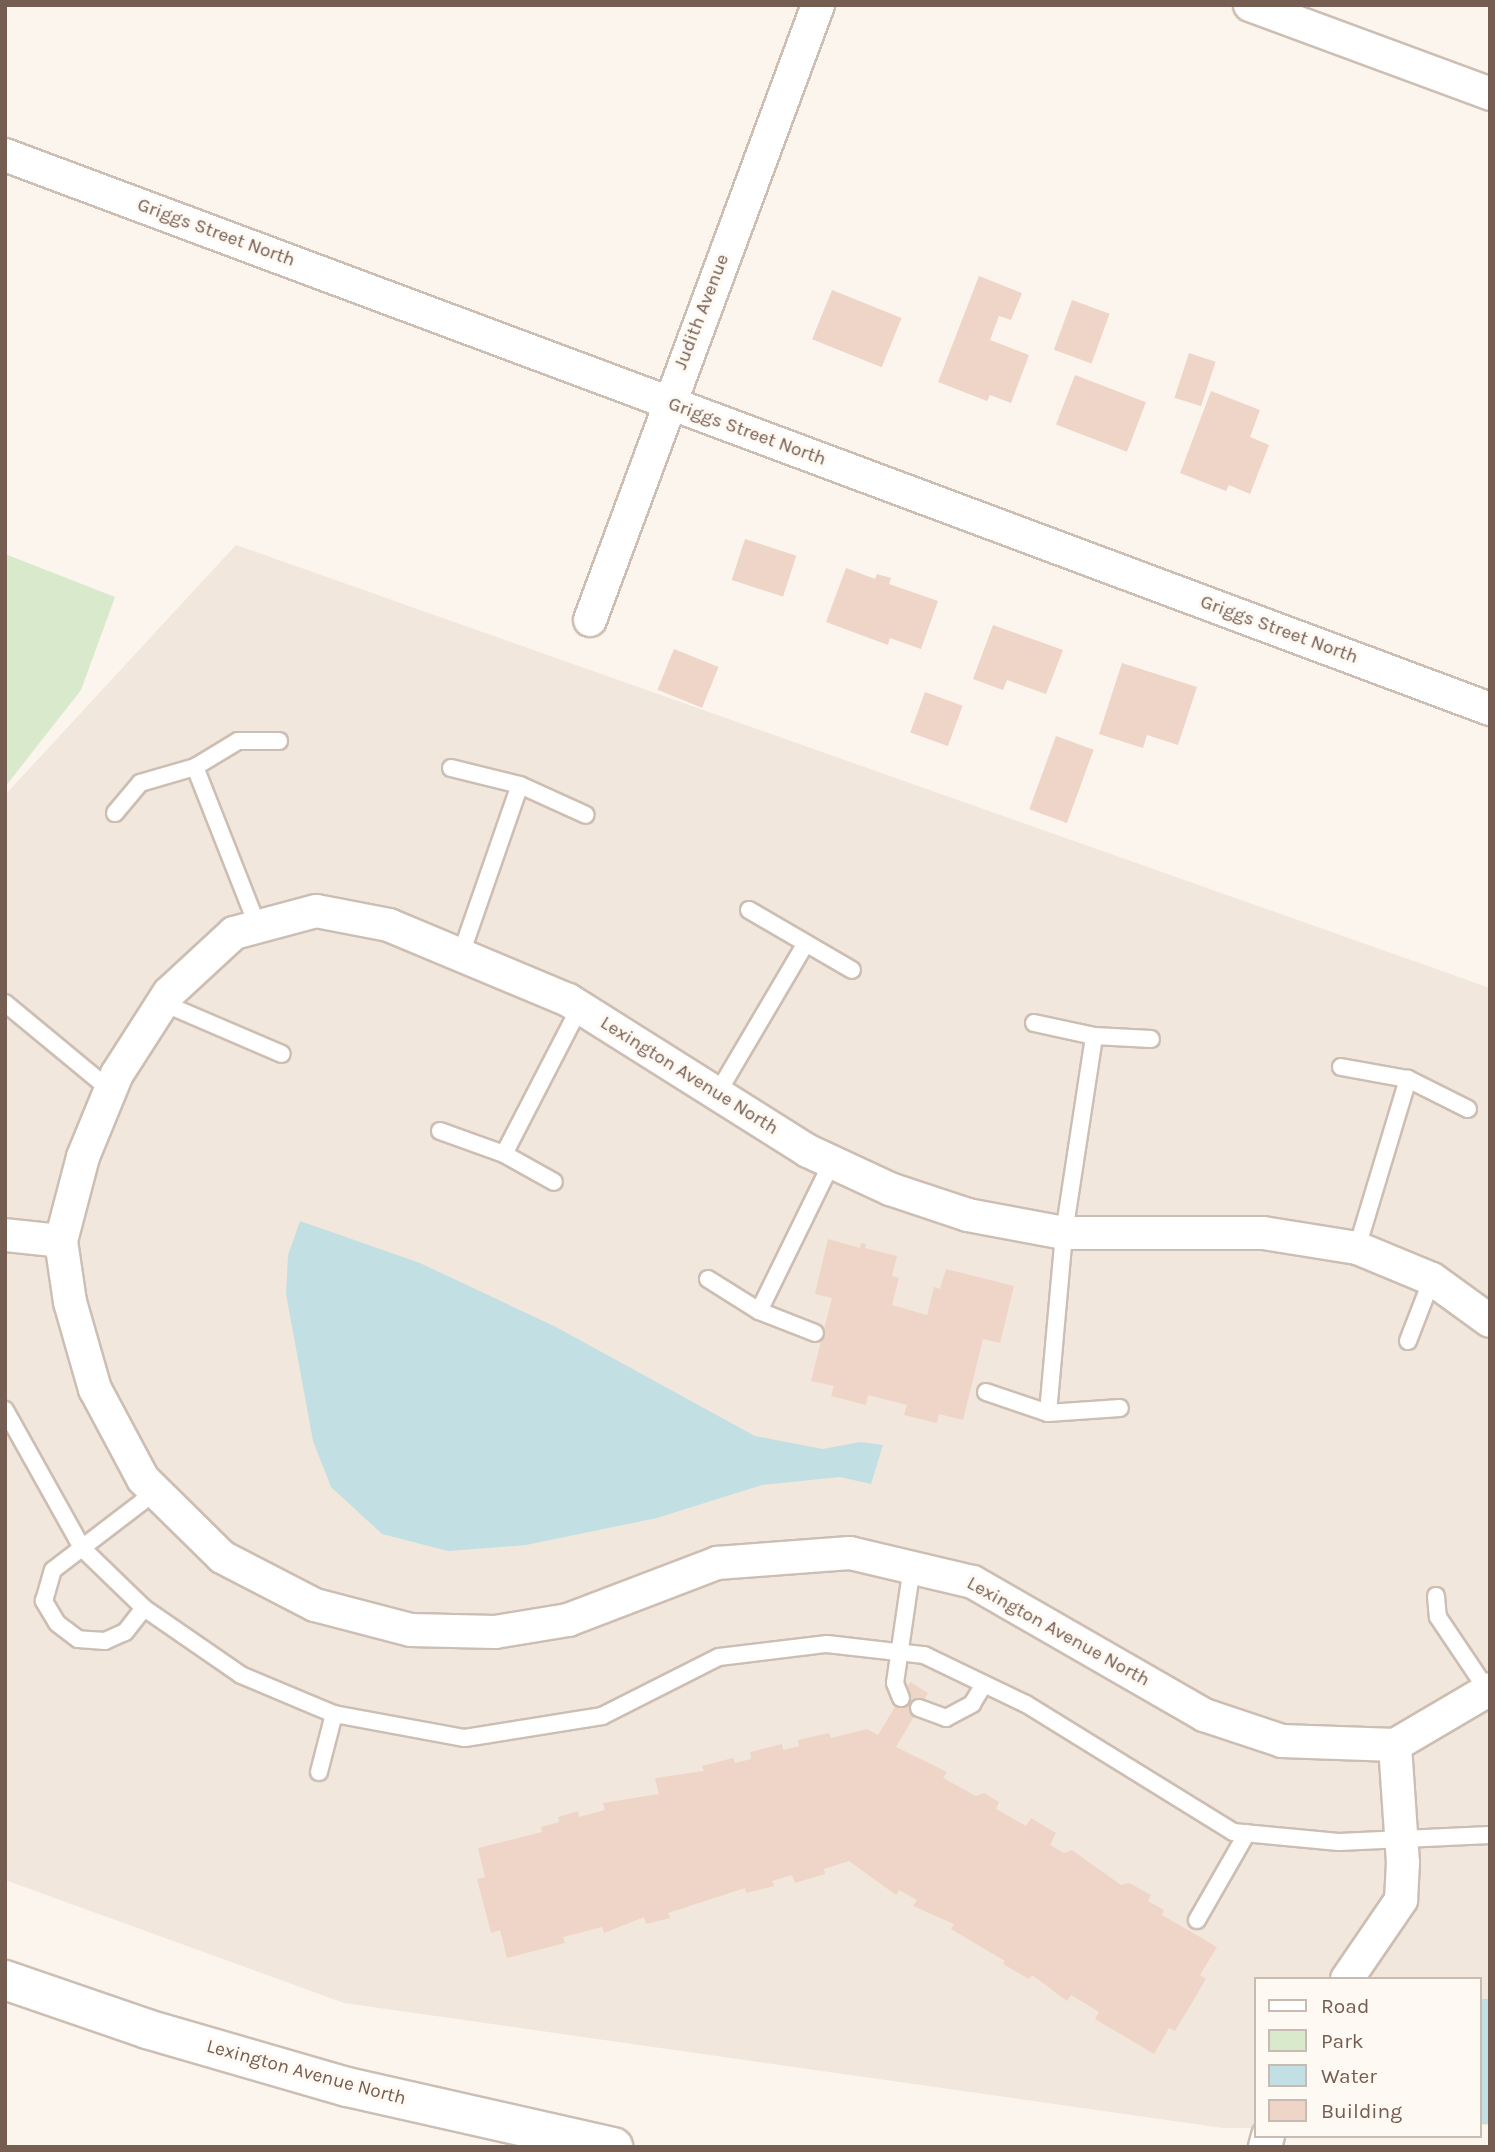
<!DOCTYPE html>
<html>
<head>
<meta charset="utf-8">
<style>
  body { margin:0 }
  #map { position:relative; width:1495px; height:2152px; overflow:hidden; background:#fbf5ed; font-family:Karla,sans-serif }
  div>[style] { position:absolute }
  .residential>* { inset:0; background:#f2e7dc }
  .green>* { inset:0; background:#d8e9cc }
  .water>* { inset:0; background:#c2e0e4; transform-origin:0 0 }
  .building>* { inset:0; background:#eed5c7; transform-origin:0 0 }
  .roads { filter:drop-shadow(2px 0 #cdbeb3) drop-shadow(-2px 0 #cdbeb3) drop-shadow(0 2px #cdbeb3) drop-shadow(0 -2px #cdbeb3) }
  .lane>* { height:16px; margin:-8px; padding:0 8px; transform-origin:8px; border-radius:8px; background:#fff }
  .street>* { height:32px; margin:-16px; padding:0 16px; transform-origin:16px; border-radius:16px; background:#fff }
  .secondary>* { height:38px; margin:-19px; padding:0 19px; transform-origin:19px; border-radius:19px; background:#fff }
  span { translate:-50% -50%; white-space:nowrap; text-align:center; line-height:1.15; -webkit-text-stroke:6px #fef9f3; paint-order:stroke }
  .street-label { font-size:19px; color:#755d51 }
  .frame { position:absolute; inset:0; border:7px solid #755d51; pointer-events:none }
  .legend { position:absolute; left:1254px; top:1977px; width:228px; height:161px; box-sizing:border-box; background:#fef9f3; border:2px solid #c7bbb2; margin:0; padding:9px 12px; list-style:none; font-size:21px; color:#755d51 }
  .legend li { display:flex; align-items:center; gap:14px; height:35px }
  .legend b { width:35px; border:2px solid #c7bbb2 }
</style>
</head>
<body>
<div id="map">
  <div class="residential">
    <div style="clip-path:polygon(236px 545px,1490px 988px,1490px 2125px,1479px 2125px,1479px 1979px,1255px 1979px,1255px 2128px,1223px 2128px,344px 2003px,5px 1880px,5px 795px)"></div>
  </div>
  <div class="green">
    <div style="clip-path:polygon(5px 554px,115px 597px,81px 690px,5px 787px)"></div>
  </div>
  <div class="water">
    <div style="clip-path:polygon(300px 1221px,420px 1263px,556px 1327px,755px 1436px,823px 1449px,860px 1442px,883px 1445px,871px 1484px,840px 1477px,762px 1485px,657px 1518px,526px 1545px,448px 1551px,382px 1534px,331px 1487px,313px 1441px,286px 1294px,288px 1255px)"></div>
    <div style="left:1490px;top:1999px;width:125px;height:13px;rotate:90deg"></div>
  </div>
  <div class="building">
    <div style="clip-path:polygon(979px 276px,1022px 293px,1011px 320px,999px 316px,990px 340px,1029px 355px,1011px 403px,990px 395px,987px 401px,938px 382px)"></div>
    <div style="left:832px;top:290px;width:75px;height:53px;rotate:22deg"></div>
    <div style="left:1072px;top:300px;width:40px;height:53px;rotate:20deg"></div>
    <div style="left:1189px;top:353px;width:28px;height:47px;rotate:18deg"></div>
    <div style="left:1075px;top:375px;width:76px;height:53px;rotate:21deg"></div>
    <div style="clip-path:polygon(1211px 391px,1260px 410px,1250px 437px,1269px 445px,1250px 494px,1229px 485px,1226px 491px,1180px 473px)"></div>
    <div style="left:745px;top:539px;width:54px;height:43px;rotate:18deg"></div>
    <div style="clip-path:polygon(846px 568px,875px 579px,877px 574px,891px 578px,889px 584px,938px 601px,921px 649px,890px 638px,888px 645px,826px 622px)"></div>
    <div style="clip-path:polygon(993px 625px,1063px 650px,1046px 694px,1007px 680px,1003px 690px,973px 679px)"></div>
    <div style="left:674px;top:649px;width:48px;height:44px;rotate:22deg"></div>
    <div style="clip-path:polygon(1122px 663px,1197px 687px,1178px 745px,1147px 735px,1143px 748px,1099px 734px)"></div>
    <div style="left:925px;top:692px;width:40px;height:43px;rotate:20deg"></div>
    <div style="left:1056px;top:736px;width:40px;height:78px;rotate:20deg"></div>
    <div style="clip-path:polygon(828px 1239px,860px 1248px,861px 1243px,866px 1244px,865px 1248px,897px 1256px,892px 1276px,899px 1278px,892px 1305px,927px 1315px,934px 1287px,940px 1289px,946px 1269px,1014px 1286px,1000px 1343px,983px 1339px,963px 1420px,939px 1414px,937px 1423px,904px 1415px,907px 1405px,868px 1395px,866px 1405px,831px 1396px,834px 1386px,811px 1381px,832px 1298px,815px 1294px)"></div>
    <div style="clip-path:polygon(910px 1682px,928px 1693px,896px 1747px,947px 1772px,943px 1778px,976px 1796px,984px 1793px,999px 1802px,996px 1809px,1026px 1826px,1031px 1818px,1056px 1833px,1050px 1845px,1064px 1853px,1072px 1850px,1121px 1885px,1129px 1883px,1151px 1895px,1148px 1901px,1164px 1910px,1162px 1915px,1217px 1947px,1200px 1975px,1206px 1979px,1175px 2031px,1169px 2028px,1154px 2054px,1095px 2019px,1099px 2012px,1071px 1995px,1067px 2001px,1032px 1975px,1029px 1979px,1003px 1964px,1005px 1961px,951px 1929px,954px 1924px,913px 1906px,917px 1900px,899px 1890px,896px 1895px,849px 1861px,824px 1869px,825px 1874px,795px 1883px,792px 1875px,772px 1881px,774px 1886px,746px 1893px,745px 1888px,668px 1913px,670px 1918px,646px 1924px,644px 1917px,604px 1933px,602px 1927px,563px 1937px,565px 1943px,507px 1958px,500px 1930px,491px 1933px,477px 1879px,485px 1877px,478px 1848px,542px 1832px,541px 1827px,559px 1822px,558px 1817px,578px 1811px,579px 1817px,605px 1810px,603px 1803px,659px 1794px,655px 1778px,704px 1771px,702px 1766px,733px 1758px,735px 1763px,751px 1759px,750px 1752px,782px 1744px,783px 1750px,799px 1746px,798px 1740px,829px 1733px,831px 1738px,867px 1729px,878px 1735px)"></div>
  </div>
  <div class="roads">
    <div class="lane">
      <div style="left:195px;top:767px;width:172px;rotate:68.5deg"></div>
      <div style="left:451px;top:768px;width:71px;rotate:13.8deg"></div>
      <div style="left:520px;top:785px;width:72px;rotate:24.4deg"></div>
      <div style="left:115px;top:813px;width:39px;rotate:-50deg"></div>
      <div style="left:140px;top:783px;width:57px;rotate:-16.2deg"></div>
      <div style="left:195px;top:767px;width:50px;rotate:-31.2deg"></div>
      <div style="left:238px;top:741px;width:41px"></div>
      <div style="left:749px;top:910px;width:119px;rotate:30.2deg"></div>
      <div style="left:461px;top:954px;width:179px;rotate:-70.8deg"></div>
      <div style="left:5px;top:1003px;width:136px;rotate:39.6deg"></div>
      <div style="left:163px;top:1003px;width:129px;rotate:23.2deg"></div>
      <div style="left:1034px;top:1023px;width:61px;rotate:12.2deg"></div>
      <div style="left:1094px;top:1036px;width:57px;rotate:3deg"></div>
      <div style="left:1341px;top:1067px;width:68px;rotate:10.2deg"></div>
      <div style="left:1408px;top:1079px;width:67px;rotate:26.6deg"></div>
      <div style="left:717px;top:1094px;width:175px;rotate:-59.5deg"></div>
      <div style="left:440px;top:1131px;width:68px;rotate:19.8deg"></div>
      <div style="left:504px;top:1154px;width:57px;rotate:29.2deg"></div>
      <div style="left:504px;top:1154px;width:165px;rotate:-62.7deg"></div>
      <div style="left:1357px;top:1248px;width:177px;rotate:-73.2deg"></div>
      <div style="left:708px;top:1279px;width:60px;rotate:32.1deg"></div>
      <div style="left:759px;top:1311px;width:60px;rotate:21.4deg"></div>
      <div style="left:759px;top:1311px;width:166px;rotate:-63.9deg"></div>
      <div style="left:1408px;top:1341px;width:66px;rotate:-68.8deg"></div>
      <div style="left:986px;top:1392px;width:65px;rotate:18.7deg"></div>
      <div style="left:1048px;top:1413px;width:72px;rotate:-4deg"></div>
      <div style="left:5px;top:1410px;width:158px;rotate:60.8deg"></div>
      <div style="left:82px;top:1548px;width:86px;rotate:44.1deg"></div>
      <div style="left:144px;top:1608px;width:118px;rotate:34.6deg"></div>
      <div style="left:241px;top:1675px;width:101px;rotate:22.8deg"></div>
      <div style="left:334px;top:1714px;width:133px;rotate:10.4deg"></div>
      <div style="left:465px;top:1738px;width:139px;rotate:-9.1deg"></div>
      <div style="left:602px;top:1716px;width:131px;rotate:-26.8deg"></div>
      <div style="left:719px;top:1657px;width:109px;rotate:-6.9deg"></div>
      <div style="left:827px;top:1644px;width:98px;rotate:6.5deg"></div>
      <div style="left:924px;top:1655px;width:113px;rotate:25.7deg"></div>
      <div style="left:1026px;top:1704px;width:243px;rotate:31.7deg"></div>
      <div style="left:1233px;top:1832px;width:106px;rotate:5.4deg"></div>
      <div style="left:1339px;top:1842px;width:151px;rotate:-2.7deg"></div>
      <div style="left:1048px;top:1413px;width:181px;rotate:-84.9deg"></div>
      <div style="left:1064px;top:1233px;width:199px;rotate:-81.3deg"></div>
      <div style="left:1436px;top:1596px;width:21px;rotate:85deg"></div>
      <div style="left:1438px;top:1617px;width:88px;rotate:56.1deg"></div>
      <div style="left:144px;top:1608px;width:31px;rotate:128deg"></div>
      <div style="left:125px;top:1632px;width:22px;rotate:156deg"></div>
      <div style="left:105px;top:1641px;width:27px;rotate:-176deg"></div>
      <div style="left:78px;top:1639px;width:26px;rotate:-143deg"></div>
      <div style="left:57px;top:1623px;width:26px;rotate:-121deg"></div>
      <div style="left:44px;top:1601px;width:32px;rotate:-74deg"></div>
      <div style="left:53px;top:1570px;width:128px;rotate:-37.4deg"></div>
      <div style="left:901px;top:1698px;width:16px;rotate:-112deg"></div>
      <div style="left:895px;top:1683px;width:117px;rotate:-81.7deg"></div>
      <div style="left:919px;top:1708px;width:29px;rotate:20deg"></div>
      <div style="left:946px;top:1718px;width:30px;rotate:-28deg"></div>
      <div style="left:972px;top:1704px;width:23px;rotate:-59deg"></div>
      <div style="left:319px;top:1772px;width:60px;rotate:-75.5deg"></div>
      <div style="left:1197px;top:1920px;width:100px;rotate:-60.1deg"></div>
    </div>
    <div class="street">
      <div style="left:1250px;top:5px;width:256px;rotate:20.3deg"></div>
      <div style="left:5px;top:155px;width:1585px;rotate:20.46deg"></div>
      <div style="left:590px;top:620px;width:656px;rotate:-69.66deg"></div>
      <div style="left:5px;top:1235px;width:56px;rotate:6.1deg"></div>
      <div style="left:1490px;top:1321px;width:72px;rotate:-144.1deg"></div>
      <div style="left:1432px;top:1279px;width:81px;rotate:-157.5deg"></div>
      <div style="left:1357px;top:1248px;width:95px;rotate:-170.9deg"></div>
      <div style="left:1263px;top:1233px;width:199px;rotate:180deg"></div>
      <div style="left:1064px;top:1233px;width:98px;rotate:-169.4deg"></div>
      <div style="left:968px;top:1215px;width:82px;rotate:-161.6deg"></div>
      <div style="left:890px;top:1189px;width:90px;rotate:-155.1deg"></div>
      <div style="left:808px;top:1151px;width:284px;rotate:-147.8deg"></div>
      <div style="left:568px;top:1000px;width:194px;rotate:-157.3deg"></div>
      <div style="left:389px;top:925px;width:74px;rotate:-169.1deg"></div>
      <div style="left:316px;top:911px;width:85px;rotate:165deg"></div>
      <div style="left:234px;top:933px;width:88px;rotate:137.3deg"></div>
      <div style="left:169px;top:993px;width:96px;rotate:122.7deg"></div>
      <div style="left:117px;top:1074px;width:90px;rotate:112.3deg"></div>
      <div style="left:83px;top:1157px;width:87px;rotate:104.7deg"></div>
      <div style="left:61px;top:1241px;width:62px;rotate:81.6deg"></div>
      <div style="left:70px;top:1302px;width:91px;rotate:74deg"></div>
      <div style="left:95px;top:1389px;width:102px;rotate:61.9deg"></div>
      <div style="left:143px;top:1479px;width:111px;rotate:44.6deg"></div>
      <div style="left:222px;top:1557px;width:105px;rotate:27.3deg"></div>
      <div style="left:315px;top:1605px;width:99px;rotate:14.6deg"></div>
      <div style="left:411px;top:1630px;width:84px;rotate:1.4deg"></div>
      <div style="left:495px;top:1632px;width:74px;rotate:-9.3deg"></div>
      <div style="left:568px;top:1620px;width:160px;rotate:-20.9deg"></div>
      <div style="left:717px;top:1563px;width:133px;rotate:-4.3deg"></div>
      <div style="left:850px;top:1553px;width:126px;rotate:13.3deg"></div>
      <div style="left:973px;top:1582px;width:267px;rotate:29.9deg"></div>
      <div style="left:1204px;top:1715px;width:82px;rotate:18.4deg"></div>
      <div style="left:1282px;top:1741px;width:113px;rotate:2deg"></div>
      <div style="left:1395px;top:1745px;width:110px;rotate:-30.5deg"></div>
      <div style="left:1347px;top:1979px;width:96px;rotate:-55.6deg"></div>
      <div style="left:1401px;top:1900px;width:37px;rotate:-87deg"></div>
      <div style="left:1403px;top:1863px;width:118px;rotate:-93.9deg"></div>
      <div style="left:1265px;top:2147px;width:11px;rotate:-75deg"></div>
    </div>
    <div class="secondary">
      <div style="left:5px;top:1980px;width:150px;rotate:19deg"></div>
      <div style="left:147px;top:2029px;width:208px;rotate:16.2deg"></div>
      <div style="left:347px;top:2087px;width:273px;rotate:12.7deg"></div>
    </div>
  </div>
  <div class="street-label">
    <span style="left:216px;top:233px;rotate:20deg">Griggs Street North</span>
    <span style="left:702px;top:312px;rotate:-69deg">Judith Avenue</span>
    <span style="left:747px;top:432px;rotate:20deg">Griggs Street North</span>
    <span style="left:1279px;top:630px;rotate:20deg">Griggs Street North</span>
    <span style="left:689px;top:1076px;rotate:32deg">Lexington Avenue North</span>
    <span style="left:1058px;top:1632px;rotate:29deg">Lexington Avenue North</span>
    <span style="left:306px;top:2073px;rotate:15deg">Lexington Avenue North</span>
  </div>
  <div class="frame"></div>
  <ul class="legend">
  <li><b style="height:9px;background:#fff"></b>Road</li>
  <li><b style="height:19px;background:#d8e9cc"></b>Park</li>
  <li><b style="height:19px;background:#c2e0e4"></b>Water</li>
  <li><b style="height:19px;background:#eed5c7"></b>Building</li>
  </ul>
</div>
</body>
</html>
